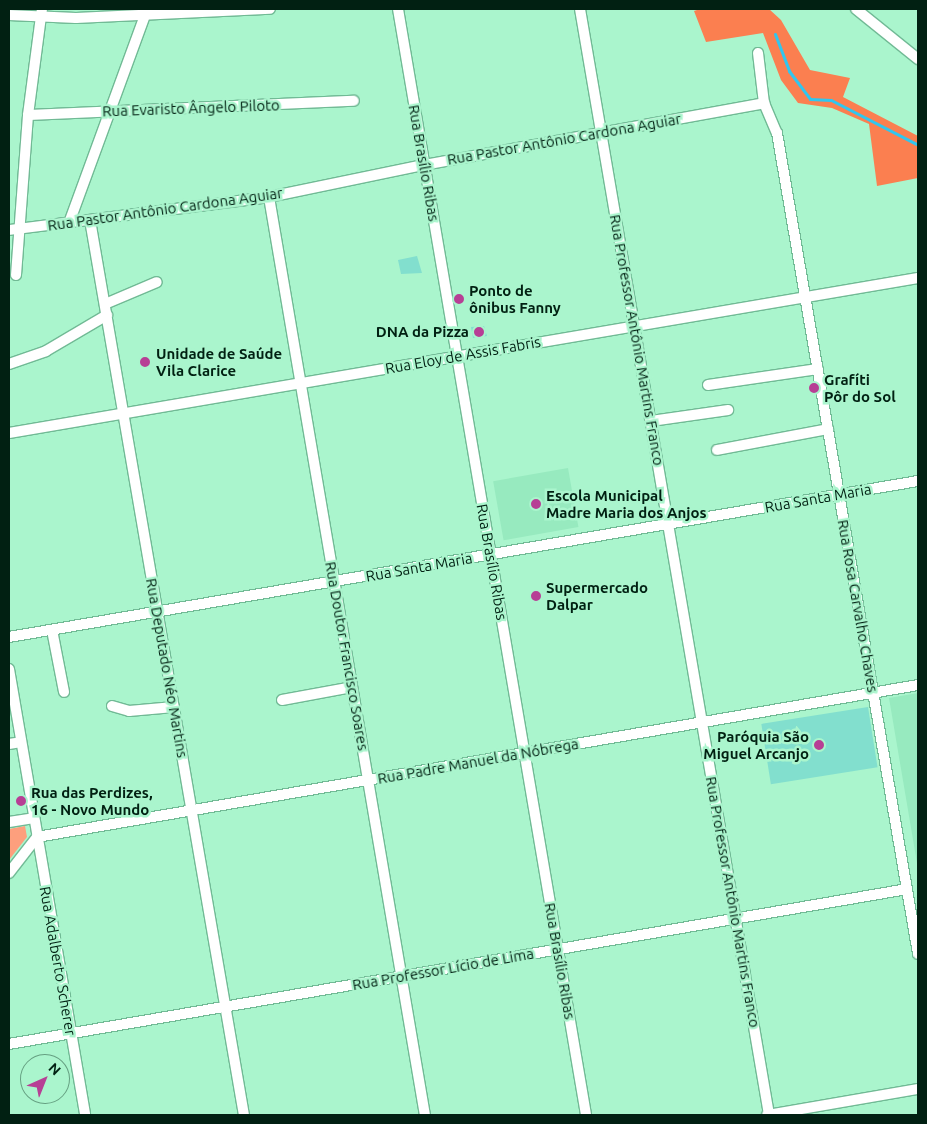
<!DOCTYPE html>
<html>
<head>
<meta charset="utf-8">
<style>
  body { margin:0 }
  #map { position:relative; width:927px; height:1124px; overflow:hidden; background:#aaf5cd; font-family:Ubuntu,sans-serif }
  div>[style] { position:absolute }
  .built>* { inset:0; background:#97eabf; transform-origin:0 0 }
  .green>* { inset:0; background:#fd9f7d }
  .forest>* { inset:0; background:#fb7f50 }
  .stream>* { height:3px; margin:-1.5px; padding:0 1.5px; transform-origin:1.5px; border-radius:1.5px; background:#31c6ee }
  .building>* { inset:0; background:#82dfce; transform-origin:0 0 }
  .roads { filter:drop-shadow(1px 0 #71ba95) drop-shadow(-1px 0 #71ba95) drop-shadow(0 1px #71ba95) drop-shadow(0 -1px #71ba95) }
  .minor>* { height:10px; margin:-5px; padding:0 5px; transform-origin:5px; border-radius:5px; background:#fff }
  .dots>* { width:14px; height:14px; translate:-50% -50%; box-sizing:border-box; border:2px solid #aaf5cd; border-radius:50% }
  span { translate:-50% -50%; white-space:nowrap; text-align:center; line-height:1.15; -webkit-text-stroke:5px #aaf5cd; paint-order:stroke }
  .street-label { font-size:15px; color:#012012 }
  .poi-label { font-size:15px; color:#012012; font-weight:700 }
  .left { translate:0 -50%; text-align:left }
  .right { translate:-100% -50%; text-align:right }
  .frame { position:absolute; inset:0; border:10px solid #012012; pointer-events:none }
  .north { position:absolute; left:20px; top:1054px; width:50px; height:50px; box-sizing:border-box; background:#aaf5cd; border:1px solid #66a082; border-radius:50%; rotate:44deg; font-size:14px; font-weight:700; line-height:20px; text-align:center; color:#012012 }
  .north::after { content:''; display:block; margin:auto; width:18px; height:22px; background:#b73f95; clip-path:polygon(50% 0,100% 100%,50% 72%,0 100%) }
</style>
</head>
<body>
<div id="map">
  <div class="built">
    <div style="left:568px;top:468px;width:60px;height:76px;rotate:80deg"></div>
    <div style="clip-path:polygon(918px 693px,918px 869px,889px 698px)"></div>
  </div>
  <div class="green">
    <div style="clip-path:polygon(25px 826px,27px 837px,9px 860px,9px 829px)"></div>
  </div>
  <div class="forest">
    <div style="clip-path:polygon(700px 9px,769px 9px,781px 20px,810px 70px,850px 78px,843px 97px,918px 136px,918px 178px,877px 186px,869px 124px,832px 108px,798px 103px,781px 80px,763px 33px,706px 42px,694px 11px)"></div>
  </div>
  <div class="stream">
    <div style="left:775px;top:34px;width:40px;rotate:69deg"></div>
    <div style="left:789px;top:71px;width:35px;rotate:53deg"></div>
    <div style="left:810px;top:99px;width:21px;rotate:3deg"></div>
    <div style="left:831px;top:100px;width:98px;rotate:27.3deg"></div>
  </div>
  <div class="building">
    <div style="clip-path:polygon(417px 256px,422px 273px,401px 274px,398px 260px)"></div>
    <div style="clip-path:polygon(484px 326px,487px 336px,473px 338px,471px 327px)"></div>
    <div style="left:868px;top:707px;width:61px;height:108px;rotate:81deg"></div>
  </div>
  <div class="roads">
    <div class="minor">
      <div style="left:398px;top:9px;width:1122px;rotate:80.35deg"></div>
      <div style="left:580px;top:9px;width:1122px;rotate:80.3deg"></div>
      <div style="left:856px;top:9px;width:80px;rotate:38.9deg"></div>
      <div style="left:9px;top:15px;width:67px;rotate:2.6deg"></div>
      <div style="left:76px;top:18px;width:194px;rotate:-2.7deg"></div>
      <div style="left:758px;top:53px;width:50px;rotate:83.2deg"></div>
      <div style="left:764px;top:103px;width:33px;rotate:67deg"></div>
      <div style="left:777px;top:133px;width:833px;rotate:80.25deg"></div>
      <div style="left:28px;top:115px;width:326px;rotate:-2.5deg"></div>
      <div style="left:269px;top:197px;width:931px;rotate:80.36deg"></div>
      <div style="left:90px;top:220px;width:908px;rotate:80.24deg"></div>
      <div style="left:69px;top:223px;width:227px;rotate:-69.9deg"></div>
      <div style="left:9px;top:230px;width:262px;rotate:-7.2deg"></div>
      <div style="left:269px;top:197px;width:158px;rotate:-11.7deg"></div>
      <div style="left:424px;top:165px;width:346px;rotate:-10.3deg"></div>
      <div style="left:16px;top:275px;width:160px;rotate:-85.7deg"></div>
      <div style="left:28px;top:115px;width:107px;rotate:-82.5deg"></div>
      <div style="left:105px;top:304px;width:56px;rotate:-22.9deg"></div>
      <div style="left:9px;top:364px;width:39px;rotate:-19deg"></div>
      <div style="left:46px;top:351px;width:71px;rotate:-30.5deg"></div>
      <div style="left:708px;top:385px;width:111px;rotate:-8.3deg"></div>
      <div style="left:651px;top:421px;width:78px;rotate:-8.1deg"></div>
      <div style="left:9px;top:433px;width:922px;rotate:-9.68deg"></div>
      <div style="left:717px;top:450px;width:113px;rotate:-10.7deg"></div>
      <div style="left:52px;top:630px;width:63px;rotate:79deg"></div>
      <div style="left:9px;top:637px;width:922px;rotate:-9.74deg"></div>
      <div style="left:9px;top:669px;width:452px;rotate:80.3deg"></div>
      <div style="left:282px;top:700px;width:71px;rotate:-10.5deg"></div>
      <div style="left:112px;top:706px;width:18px;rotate:16deg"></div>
      <div style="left:129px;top:711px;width:45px;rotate:-5.1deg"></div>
      <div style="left:9px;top:744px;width:12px;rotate:-9deg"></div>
      <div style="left:9px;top:822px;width:25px;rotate:-9deg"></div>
      <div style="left:37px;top:837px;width:894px;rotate:-9.79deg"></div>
      <div style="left:9px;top:873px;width:46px;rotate:-52.1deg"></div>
      <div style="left:9px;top:1044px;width:911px;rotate:-9.79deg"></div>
      <div style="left:767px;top:1115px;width:153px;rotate:-9.8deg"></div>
    </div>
  </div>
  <div class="dots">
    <div style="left:459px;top:299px;background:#b73f95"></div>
    <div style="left:479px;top:332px;background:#b73f95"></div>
    <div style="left:145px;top:362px;background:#b73f95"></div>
    <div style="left:814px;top:388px;background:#b73f95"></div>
    <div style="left:536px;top:504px;background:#b73f95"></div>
    <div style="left:536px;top:596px;background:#b73f95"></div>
    <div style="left:819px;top:745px;background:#b73f95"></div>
    <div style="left:21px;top:801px;background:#b73f95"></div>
  </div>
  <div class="street-label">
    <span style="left:191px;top:108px;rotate:-2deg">Rua Evaristo Ângelo Piloto</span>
    <span style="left:564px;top:139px;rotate:-10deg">Rua Pastor Antônio Cardona Aguiar</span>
    <span style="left:424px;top:163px;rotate:80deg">Rua Brasílio Ribas</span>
    <span style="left:165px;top:209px;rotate:-8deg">Rua Pastor Antônio Cardona Aguiar</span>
    <span style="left:637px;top:340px;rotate:80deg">Rua Professor Antônio Martins Franco</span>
    <span style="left:463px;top:355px;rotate:-10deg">Rua Eloy de Assis Fabris</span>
    <span style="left:818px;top:498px;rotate:-10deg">Rua Santa Maria</span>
    <span style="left:492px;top:562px;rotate:80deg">Rua Brasílio Ribas</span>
    <span style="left:419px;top:567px;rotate:-10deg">Rua Santa Maria</span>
    <span style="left:858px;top:606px;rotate:80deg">Rua Rosa Carvalho Chaves</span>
    <span style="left:347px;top:656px;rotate:80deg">Rua Doutor Francisco Soares</span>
    <span style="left:167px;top:668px;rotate:80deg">Rua Deputado Néo Martins</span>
    <span style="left:478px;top:761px;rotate:-10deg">Rua Padre Manuel da Nóbrega</span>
    <span style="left:733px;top:902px;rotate:80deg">Rua Professor Antônio Martins Franco</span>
    <span style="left:58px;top:961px;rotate:80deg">Rua Adalberto Scherer</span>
    <span style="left:560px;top:961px;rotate:80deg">Rua Brasílio Ribas</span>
    <span style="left:443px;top:969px;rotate:-10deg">Rua Professor Lício de Lima</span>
  </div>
  <div class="poi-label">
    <span class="left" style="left:469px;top:299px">Ponto de<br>ônibus Fanny</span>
    <span class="right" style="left:469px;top:332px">DNA da Pizza</span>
    <span class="left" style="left:156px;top:362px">Unidade de Saúde<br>Vila Clarice</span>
    <span class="left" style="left:824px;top:388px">Grafíti<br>Pôr do Sol</span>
    <span class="left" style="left:546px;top:504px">Escola Municipal<br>Madre Maria dos Anjos</span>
    <span class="left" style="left:546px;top:596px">Supermercado<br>Dalpar</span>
    <span class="right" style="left:809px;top:745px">Paróquia São<br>Miguel Arcanjo</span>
    <span class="left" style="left:31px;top:801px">Rua das Perdizes,<br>16 - Novo Mundo</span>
  </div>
  <div class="frame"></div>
  <div class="north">N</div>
</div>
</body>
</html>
